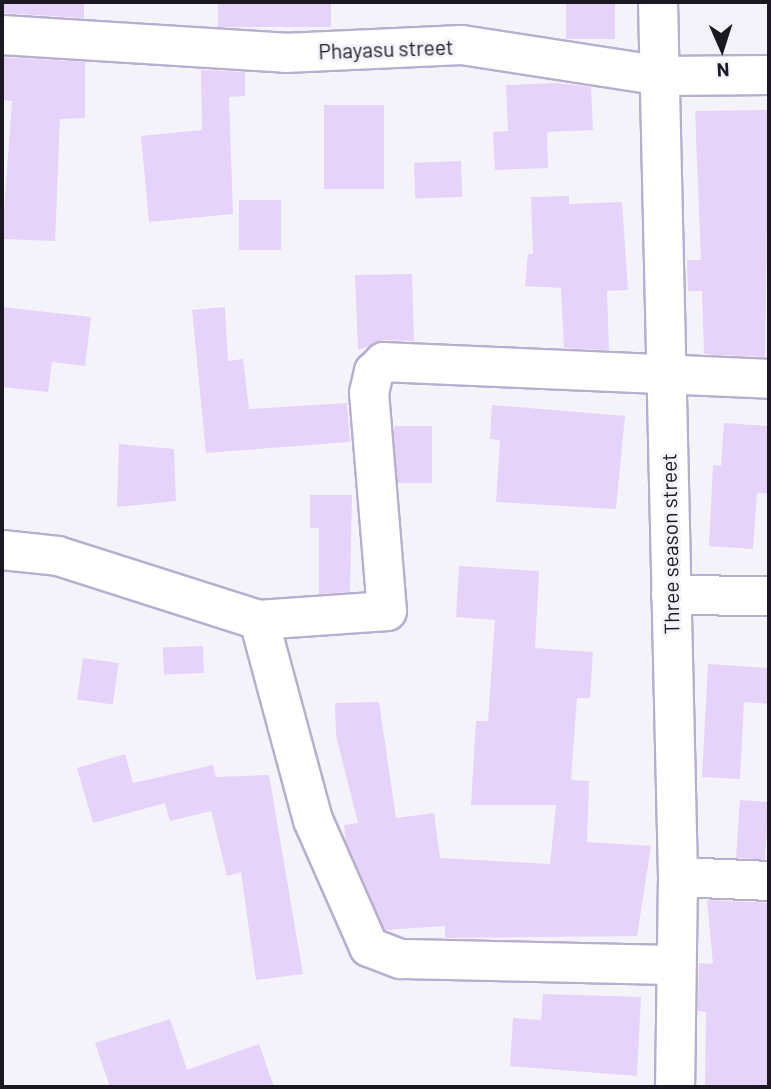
<!DOCTYPE html>
<html>
<head>
<meta charset="utf-8">
<style>
  body { margin:0 }
  #map { position:relative; width:771px; height:1089px; overflow:hidden; background:#f5f3fa; font-family:Barlow,sans-serif }
  div>[style] { position:absolute }
  .building>* { inset:0; background:#e6d3f9; transform-origin:0 0 }
  .roads { filter:drop-shadow(2px 0 #b8aecf) drop-shadow(-2px 0 #b8aecf) drop-shadow(0 2px #b8aecf) drop-shadow(0 -2px #b8aecf) }
  .street>* { height:38px; margin:-19px; padding:0 19px; transform-origin:19px; border-radius:19px; background:#fff }
  span { translate:-50% -50%; white-space:nowrap; text-align:center; line-height:1.15; -webkit-text-stroke:6px #f5f3fa; paint-order:stroke }
  .street-label { font-size:21px; color:#1b1723 }
  .frame { position:absolute; inset:0; border:4px solid #1b1723; pointer-events:none }
  .north { position:absolute; left:687px; top:14px; width:70px; height:70px; -webkit-text-stroke:5px #f5f3fa; paint-order:stroke; rotate:177deg; font-size:19px; font-weight:700; line-height:28px; text-align:center; color:#1b1723 }
  .north::after { content:''; display:block; margin:auto; width:24px; height:32px; background:#1b1723; clip-path:polygon(50% 0,100% 100%,50% 72%,0 100%) }
</style>
</head>
<body>
<div id="map">
  <div class="building">
    <div style="clip-path:polygon(2px 2px,84px 2px,84px 18px,2px 13px)"></div>
    <div style="left:218px;top:2px;width:113px;height:25px"></div>
    <div style="left:566px;top:2px;width:49px;height:37px"></div>
    <div style="clip-path:polygon(2px 57px,85px 62px,85px 118px,60px 119px,55px 241px,2px 239px,12px 101px,2px 100px)"></div>
    <div style="clip-path:polygon(201px 70px,245px 72px,245px 96px,229px 97px,233px 214px,149px 222px,141px 136px,202px 130px)"></div>
    <div style="clip-path:polygon(557px 83px,591px 87px,593px 130px,547px 132px,548px 168px,495px 170px,493px 132px,508px 131px,506px 85px)"></div>
    <div style="left:324px;top:105px;width:60px;height:84px"></div>
    <div style="clip-path:polygon(769px 110px,765px 357px,704px 354px,702px 291px,688px 291px,687px 260px,701px 260px,695px 111px)"></div>
    <div style="left:461px;top:161px;width:36px;height:47px;rotate:88deg"></div>
    <div style="clip-path:polygon(569px 196px,569px 204px,622px 202px,628px 290px,607px 291px,609px 350px,564px 348px,561px 288px,525px 286px,528px 254px,533px 254px,531px 197px)"></div>
    <div style="left:239px;top:200px;width:42px;height:50px"></div>
    <div style="clip-path:polygon(412px 274px,414px 341px,384px 340px,358px 350px,355px 275px)"></div>
    <div style="clip-path:polygon(2px 307px,91px 317px,85px 366px,52px 362px,48px 392px,2px 387px)"></div>
    <div style="clip-path:polygon(225px 307px,228px 361px,243px 359px,249px 409px,347px 403px,350px 442px,206px 453px,192px 310px)"></div>
    <div style="clip-path:polygon(492px 405px,625px 416px,616px 509px,496px 502px,500px 440px,490px 439px)"></div>
    <div style="clip-path:polygon(724px 423px,769px 426px,769px 494px,757px 493px,753px 549px,709px 546px,713px 465px,721px 466px)"></div>
    <div style="left:394px;top:426px;width:38px;height:57px"></div>
    <div style="clip-path:polygon(119px 444px,174px 449px,176px 501px,117px 507px)"></div>
    <div style="clip-path:polygon(310px 495px,352px 495px,350px 592px,319px 594px,319px 528px,310px 528px)"></div>
    <div style="clip-path:polygon(459px 566px,539px 571px,535px 648px,593px 652px,590px 698px,577px 698px,571px 780px,589px 781px,587px 842px,651px 846px,637px 936px,445px 938px,445px 926px,385px 930px,346px 841px,344px 825px,358px 823px,336px 736px,335px 703px,379px 702px,396px 818px,434px 813px,440px 858px,550px 864px,556px 805px,471px 805px,476px 721px,488px 721px,495px 620px,456px 617px)"></div>
    <div style="left:203px;top:646px;width:27px;height:40px;rotate:88deg"></div>
    <div style="left:83px;top:658px;width:36px;height:42px;rotate:8deg"></div>
    <div style="clip-path:polygon(708px 664px,769px 668px,769px 704px,744px 702px,740px 779px,702px 777px)"></div>
    <div style="clip-path:polygon(125px 754px,133px 783px,213px 765px,216px 777px,269px 775px,303px 974px,256px 980px,241px 872px,227px 876px,211px 811px,170px 821px,165px 803px,93px 823px,77px 768px)"></div>
    <div style="left:740px;top:800px;width:29px;height:58px;rotate:4deg"></div>
    <div style="clip-path:polygon(707px 900px,769px 903px,769px 1087px,705px 1087px,706px 1012px,698px 1011px,699px 963px,713px 964px)"></div>
    <div style="clip-path:polygon(543px 994px,641px 997px,637px 1076px,510px 1066px,513px 1018px,541px 1020px)"></div>
    <div style="clip-path:polygon(170px 1019px,187px 1070px,259px 1044px,274px 1087px,110px 1087px,95px 1043px)"></div>
  </div>
  <div class="roads">
    <div class="street">
      <div style="left:658px;top:2px;width:875px;rotate:88.69deg"></div>
      <div style="left:678px;top:877px;width:210px;rotate:90.8deg"></div>
      <div style="left:2px;top:35px;width:284px;rotate:3.6deg"></div>
      <div style="left:285px;top:53px;width:177px;rotate:-2.6deg"></div>
      <div style="left:462px;top:45px;width:203px;rotate:8.8deg"></div>
      <div style="left:663px;top:76px;width:106px;rotate:-0.5deg"></div>
      <div style="left:2px;top:550px;width:56px;rotate:6.1deg"></div>
      <div style="left:58px;top:556px;width:211px;rotate:17.7deg"></div>
      <div style="left:259px;top:620px;width:207px;rotate:74.9deg"></div>
      <div style="left:313px;top:820px;width:139px;rotate:66.2deg"></div>
      <div style="left:369px;top:947px;width:34px;rotate:21deg"></div>
      <div style="left:401px;top:959px;width:272px;rotate:1.3deg"></div>
      <div style="left:671px;top:595px;width:98px;rotate:0.6deg"></div>
      <div style="left:259px;top:620px;width:128px;rotate:-4deg"></div>
      <div style="left:387px;top:611px;width:219px;rotate:-94.7deg"></div>
      <div style="left:369px;top:393px;width:22px;rotate:-77deg"></div>
      <div style="left:374px;top:372px;width:14px;rotate:-45deg"></div>
      <div style="left:384px;top:362px;width:385px;rotate:2.5deg"></div>
      <div style="left:678px;top:877px;width:91px;rotate:2.5deg"></div>
    </div>
  </div>
  <div class="street-label">
    <span style="left:386px;top:49px;rotate:-2deg">Phayasu street</span>
    <span style="left:670px;top:544px;rotate:-91deg">Three season street</span>
  </div>
  <div class="frame"></div>
  <div class="north">N</div>
</div>
</body>
</html>
